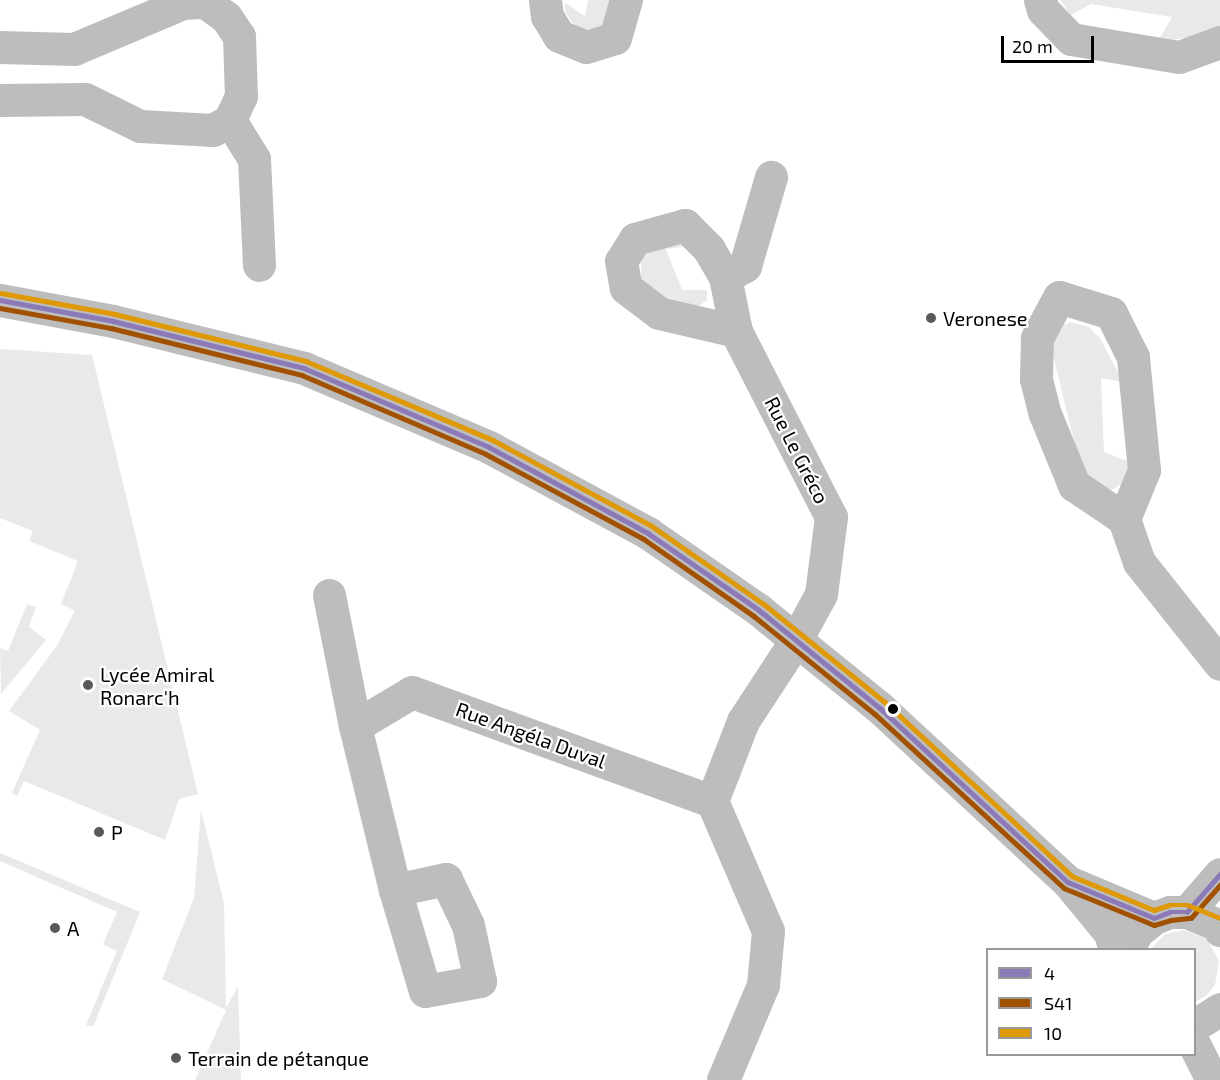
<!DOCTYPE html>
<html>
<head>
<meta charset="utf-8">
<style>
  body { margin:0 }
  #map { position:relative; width:1220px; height:1080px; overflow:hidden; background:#fff; font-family:"Exo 2",sans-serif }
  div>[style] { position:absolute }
  .green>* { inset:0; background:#e9e9e9 }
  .minor>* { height:33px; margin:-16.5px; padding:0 16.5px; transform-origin:16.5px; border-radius:16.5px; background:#bdbdbd }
  .tertiary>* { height:33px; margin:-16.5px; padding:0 16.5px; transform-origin:16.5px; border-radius:16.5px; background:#bdbdbd }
  .bus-1>* { height:4.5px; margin:-2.25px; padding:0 2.25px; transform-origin:2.25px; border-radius:2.25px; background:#8b7ab7 }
  .bus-2>* { height:4.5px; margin:-2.25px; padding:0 2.25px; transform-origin:2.25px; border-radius:2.25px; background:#a25100 }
  .bus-3>* { height:4.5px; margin:-2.25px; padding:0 2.25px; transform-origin:2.25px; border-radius:2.25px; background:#df9904 }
  .dots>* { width:16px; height:16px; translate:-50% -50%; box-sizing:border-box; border:3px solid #fff; border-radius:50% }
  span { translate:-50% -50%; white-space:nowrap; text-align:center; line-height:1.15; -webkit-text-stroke:4.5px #fff; paint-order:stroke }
  .poi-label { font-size:20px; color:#000 }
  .left { translate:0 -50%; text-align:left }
  .street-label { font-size:20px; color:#000 }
  .legend { position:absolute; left:986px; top:948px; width:210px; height:108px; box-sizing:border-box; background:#fff; border:2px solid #999; margin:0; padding:8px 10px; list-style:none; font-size:18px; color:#000 }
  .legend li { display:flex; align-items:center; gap:12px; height:30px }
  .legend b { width:30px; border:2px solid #999 }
  .scale { position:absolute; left:1001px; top:36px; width:93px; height:27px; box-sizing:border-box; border:3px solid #000; border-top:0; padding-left:8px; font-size:18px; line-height:21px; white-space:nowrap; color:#000; -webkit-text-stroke:4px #fff; paint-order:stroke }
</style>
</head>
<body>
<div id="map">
  <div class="green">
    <div style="clip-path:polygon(588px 0,614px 0,613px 16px,594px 32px,574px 26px,565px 11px,565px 3px,585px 16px)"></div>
    <div style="clip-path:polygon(1060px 0,1220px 0,1220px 27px,1210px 33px,1157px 43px,1172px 17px,1091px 4px,1071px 15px)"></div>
    <div style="clip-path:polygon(672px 239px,690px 246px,666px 249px,682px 290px,707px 290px,707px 300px,700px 305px,694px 306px,650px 292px,641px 281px,641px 260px,659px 243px)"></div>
    <div style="clip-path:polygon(1070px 322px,1089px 327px,1100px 338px,1123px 382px,1101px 378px,1104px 452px,1130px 462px,1121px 484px,1114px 489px,1104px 491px,1084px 482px,1052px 351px,1052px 342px,1062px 326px)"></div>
    <div style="clip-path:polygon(0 349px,92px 355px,198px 794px,179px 799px,165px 840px,24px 781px,17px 796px,12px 793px,40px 730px,9px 711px,56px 647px,75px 611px,61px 604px,78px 561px,29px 541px,33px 531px,0 518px)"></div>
    <div style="clip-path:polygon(27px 604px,36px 607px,29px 627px,46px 640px,1px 694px,0 648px,8px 651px)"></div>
    <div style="clip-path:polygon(201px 810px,224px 903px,226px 1008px,238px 986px,241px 1080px,195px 1080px,226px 1010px,162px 979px,194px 898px)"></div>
    <div style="clip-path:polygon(0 853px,140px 912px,93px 1027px,86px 1025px,117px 951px,103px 944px,117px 912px,0 861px)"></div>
    <div style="clip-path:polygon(1184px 930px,1207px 939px,1219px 961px,1215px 985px,1207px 995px,1195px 1002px,1194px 950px,1150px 950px,1165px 934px)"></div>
  </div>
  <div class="minor">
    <div style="left:545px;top:0;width:16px;rotate:83deg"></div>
    <div style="left:547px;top:16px;width:23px;rotate:59deg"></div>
    <div style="left:559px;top:36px;width:29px;rotate:22deg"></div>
    <div style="left:586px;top:47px;width:30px;rotate:-17deg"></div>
    <div style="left:615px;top:38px;width:40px;rotate:-74deg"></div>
    <div style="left:1040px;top:0;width:10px;rotate:73deg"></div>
    <div style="left:1043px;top:10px;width:40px;rotate:46deg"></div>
    <div style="left:1071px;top:39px;width:109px;rotate:9.5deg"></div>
    <div style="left:1179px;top:57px;width:44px;rotate:-20.1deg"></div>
    <div style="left:0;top:47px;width:74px;rotate:1.5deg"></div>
    <div style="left:74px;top:49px;width:118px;rotate:-22.9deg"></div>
    <div style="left:183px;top:3px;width:22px;rotate:-3deg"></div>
    <div style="left:205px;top:2px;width:26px;rotate:36deg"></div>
    <div style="left:226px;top:17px;width:23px;rotate:56deg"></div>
    <div style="left:239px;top:36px;width:60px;rotate:88.1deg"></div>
    <div style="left:241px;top:96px;width:26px;rotate:115deg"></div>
    <div style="left:230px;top:120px;width:20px;rotate:150deg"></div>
    <div style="left:213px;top:130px;width:73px;rotate:-176.9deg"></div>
    <div style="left:140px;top:126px;width:61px;rotate:-153.9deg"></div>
    <div style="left:85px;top:99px;width:85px;rotate:179.3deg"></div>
    <div style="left:230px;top:120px;width:46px;rotate:58.4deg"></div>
    <div style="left:254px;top:159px;width:106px;rotate:87.3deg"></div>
    <div style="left:725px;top:277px;width:23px;rotate:-29deg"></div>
    <div style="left:745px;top:266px;width:93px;rotate:-73.7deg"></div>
    <div style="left:1124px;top:519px;width:53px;rotate:-67.8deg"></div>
    <div style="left:1144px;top:470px;width:114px;rotate:-95.6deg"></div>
    <div style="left:1133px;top:357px;width:49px;rotate:-116.6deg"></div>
    <div style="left:1111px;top:313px;width:54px;rotate:-162.9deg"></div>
    <div style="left:1059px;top:297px;width:47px;rotate:118.2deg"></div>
    <div style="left:1037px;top:338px;width:41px;rotate:91.4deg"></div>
    <div style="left:1036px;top:379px;width:36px;rotate:76deg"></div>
    <div style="left:1045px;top:414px;width:77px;rotate:67.8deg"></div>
    <div style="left:1074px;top:485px;width:60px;rotate:34.2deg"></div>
    <div style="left:1124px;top:519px;width:46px;rotate:70.8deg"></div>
    <div style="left:1139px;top:562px;width:130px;rotate:51.5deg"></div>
    <div style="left:329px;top:595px;width:134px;rotate:78.8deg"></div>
    <div style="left:395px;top:890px;width:105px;rotate:73.5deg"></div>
    <div style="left:425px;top:991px;width:56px;rotate:-10.3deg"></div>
    <div style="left:480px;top:981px;width:57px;rotate:-102.1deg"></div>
    <div style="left:468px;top:925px;width:51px;rotate:-115.6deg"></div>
    <div style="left:446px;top:879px;width:52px;rotate:167.8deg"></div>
    <div style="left:395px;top:890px;width:169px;rotate:-103.7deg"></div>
    <div style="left:355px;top:726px;width:66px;rotate:-30.8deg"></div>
    <div style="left:412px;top:692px;width:319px;rotate:20deg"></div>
    <div style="left:723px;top:1080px;width:103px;rotate:-67.2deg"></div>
    <div style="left:763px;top:985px;width:54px;rotate:-84.7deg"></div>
    <div style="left:768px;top:931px;width:142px;rotate:-113.3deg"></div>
    <div style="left:712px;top:801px;width:86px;rotate:-68.8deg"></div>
    <div style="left:743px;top:721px;width:97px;rotate:-56.8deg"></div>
    <div style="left:796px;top:640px;width:52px;rotate:-61.5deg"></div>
    <div style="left:821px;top:594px;width:78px;rotate:-82.6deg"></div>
    <div style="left:831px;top:517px;width:209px;rotate:-117.1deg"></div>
    <div style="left:736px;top:331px;width:55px;rotate:-101.5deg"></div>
    <div style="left:725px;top:277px;width:32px;rotate:-120deg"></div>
    <div style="left:709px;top:249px;width:34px;rotate:-135deg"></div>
    <div style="left:685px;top:225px;width:52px;rotate:164.4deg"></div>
    <div style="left:635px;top:239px;width:26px;rotate:122deg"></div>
    <div style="left:621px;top:261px;width:27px;rotate:80deg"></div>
    <div style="left:626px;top:288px;width:41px;rotate:37.1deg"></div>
    <div style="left:659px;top:313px;width:79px;rotate:13.2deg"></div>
  </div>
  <div class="tertiary">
    <div style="left:0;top:300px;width:115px;rotate:10.5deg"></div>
    <div style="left:113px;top:321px;width:197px;rotate:13.8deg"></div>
    <div style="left:304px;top:368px;width:201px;rotate:23.1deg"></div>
    <div style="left:489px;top:447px;width:181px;rotate:28.4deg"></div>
    <div style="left:648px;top:533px;width:135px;rotate:34.7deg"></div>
    <div style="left:759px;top:610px;width:156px;rotate:39deg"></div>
    <div style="left:880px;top:708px;width:256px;rotate:42.8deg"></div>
    <div style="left:1068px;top:882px;width:66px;rotate:50.5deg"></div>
    <div style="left:1110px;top:933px;width:18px;rotate:74deg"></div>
    <div style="left:1073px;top:884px;width:88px;rotate:22.8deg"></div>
    <div style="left:1187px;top:912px;width:50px;rotate:-49deg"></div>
    <div style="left:1127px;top:950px;width:21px;rotate:-61deg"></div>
    <div style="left:1137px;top:932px;width:22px;rotate:-39deg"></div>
    <div style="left:1154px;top:918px;width:17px;rotate:-21deg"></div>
    <div style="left:1170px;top:912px;width:17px"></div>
    <div style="left:1187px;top:912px;width:33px;rotate:23deg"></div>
    <div style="left:1217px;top:925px;width:6px;rotate:59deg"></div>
    <div style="left:1194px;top:1023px;width:9px;rotate:-18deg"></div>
    <div style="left:1203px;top:1020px;width:20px;rotate:-33deg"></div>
    <div style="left:1194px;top:1044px;width:40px;rotate:63.4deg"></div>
  </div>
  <div class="bus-1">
    <div style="left:0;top:300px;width:115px;rotate:10.5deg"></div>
    <div style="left:113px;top:321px;width:197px;rotate:13.8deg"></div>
    <div style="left:304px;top:368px;width:201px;rotate:23.1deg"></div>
    <div style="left:489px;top:447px;width:181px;rotate:28.4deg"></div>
    <div style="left:648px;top:533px;width:135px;rotate:34.7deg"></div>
    <div style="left:759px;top:610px;width:156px;rotate:39deg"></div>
    <div style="left:880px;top:708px;width:256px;rotate:42.8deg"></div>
    <div style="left:1068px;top:882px;width:93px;rotate:22.7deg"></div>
    <div style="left:1154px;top:918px;width:17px;rotate:-21deg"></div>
    <div style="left:1170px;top:912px;width:17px"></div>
    <div style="left:1187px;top:912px;width:50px;rotate:-49deg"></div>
  </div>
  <div class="bus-2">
    <div style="left:0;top:308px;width:113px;rotate:10.2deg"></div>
    <div style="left:111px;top:328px;width:197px;rotate:13.8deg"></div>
    <div style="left:302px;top:375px;width:200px;rotate:23.2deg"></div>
    <div style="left:486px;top:454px;width:179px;rotate:28.3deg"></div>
    <div style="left:644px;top:539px;width:134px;rotate:35deg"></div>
    <div style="left:754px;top:616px;width:156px;rotate:39deg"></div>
    <div style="left:875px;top:714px;width:257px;rotate:42.6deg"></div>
    <div style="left:1064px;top:888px;width:97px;rotate:22.3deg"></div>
    <div style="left:1154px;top:925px;width:18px;rotate:-16deg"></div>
    <div style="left:1171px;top:920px;width:20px;rotate:-6deg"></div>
    <div style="left:1191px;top:918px;width:44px;rotate:-48.7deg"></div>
  </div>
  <div class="bus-3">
    <div style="left:1px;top:293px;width:116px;rotate:10.4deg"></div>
    <div style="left:115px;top:314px;width:197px;rotate:13.8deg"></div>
    <div style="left:306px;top:361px;width:203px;rotate:22.9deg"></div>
    <div style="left:493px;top:440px;width:181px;rotate:28.4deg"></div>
    <div style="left:652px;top:526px;width:136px;rotate:34.9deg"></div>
    <div style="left:764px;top:604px;width:156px;rotate:39deg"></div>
    <div style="left:885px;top:702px;width:255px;rotate:42.9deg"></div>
    <div style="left:1072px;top:876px;width:89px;rotate:22.5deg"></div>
    <div style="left:1154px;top:910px;width:16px;rotate:-18deg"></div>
    <div style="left:1169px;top:905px;width:19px"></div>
    <div style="left:1188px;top:905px;width:35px;rotate:22deg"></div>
  </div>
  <div class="dots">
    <div style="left:931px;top:318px;background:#595959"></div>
    <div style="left:88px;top:685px;background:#595959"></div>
    <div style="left:893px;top:709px;background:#000"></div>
    <div style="left:99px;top:832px;background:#595959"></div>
    <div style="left:55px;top:928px;background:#595959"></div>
    <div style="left:176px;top:1058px;background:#595959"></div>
  </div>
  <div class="poi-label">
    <span class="left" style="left:943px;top:318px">Veronese</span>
    <span class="left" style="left:100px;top:686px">Lycée Amiral<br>Ronarc'h</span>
    <span class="left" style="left:111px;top:832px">P</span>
    <span class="left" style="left:67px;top:928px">A</span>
    <span class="left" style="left:188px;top:1058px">Terrain de pétanque</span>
  </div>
  <div class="street-label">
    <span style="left:797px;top:450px;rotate:63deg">Rue Le Gréco</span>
    <span style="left:531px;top:735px;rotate:20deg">Rue Angéla Duval</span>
  </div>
  <ul class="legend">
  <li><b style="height:8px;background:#8b7ab7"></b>4</li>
  <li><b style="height:8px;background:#a25100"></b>S41</li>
  <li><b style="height:8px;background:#df9904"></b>10</li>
  </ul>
  <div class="scale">20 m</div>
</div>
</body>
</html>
